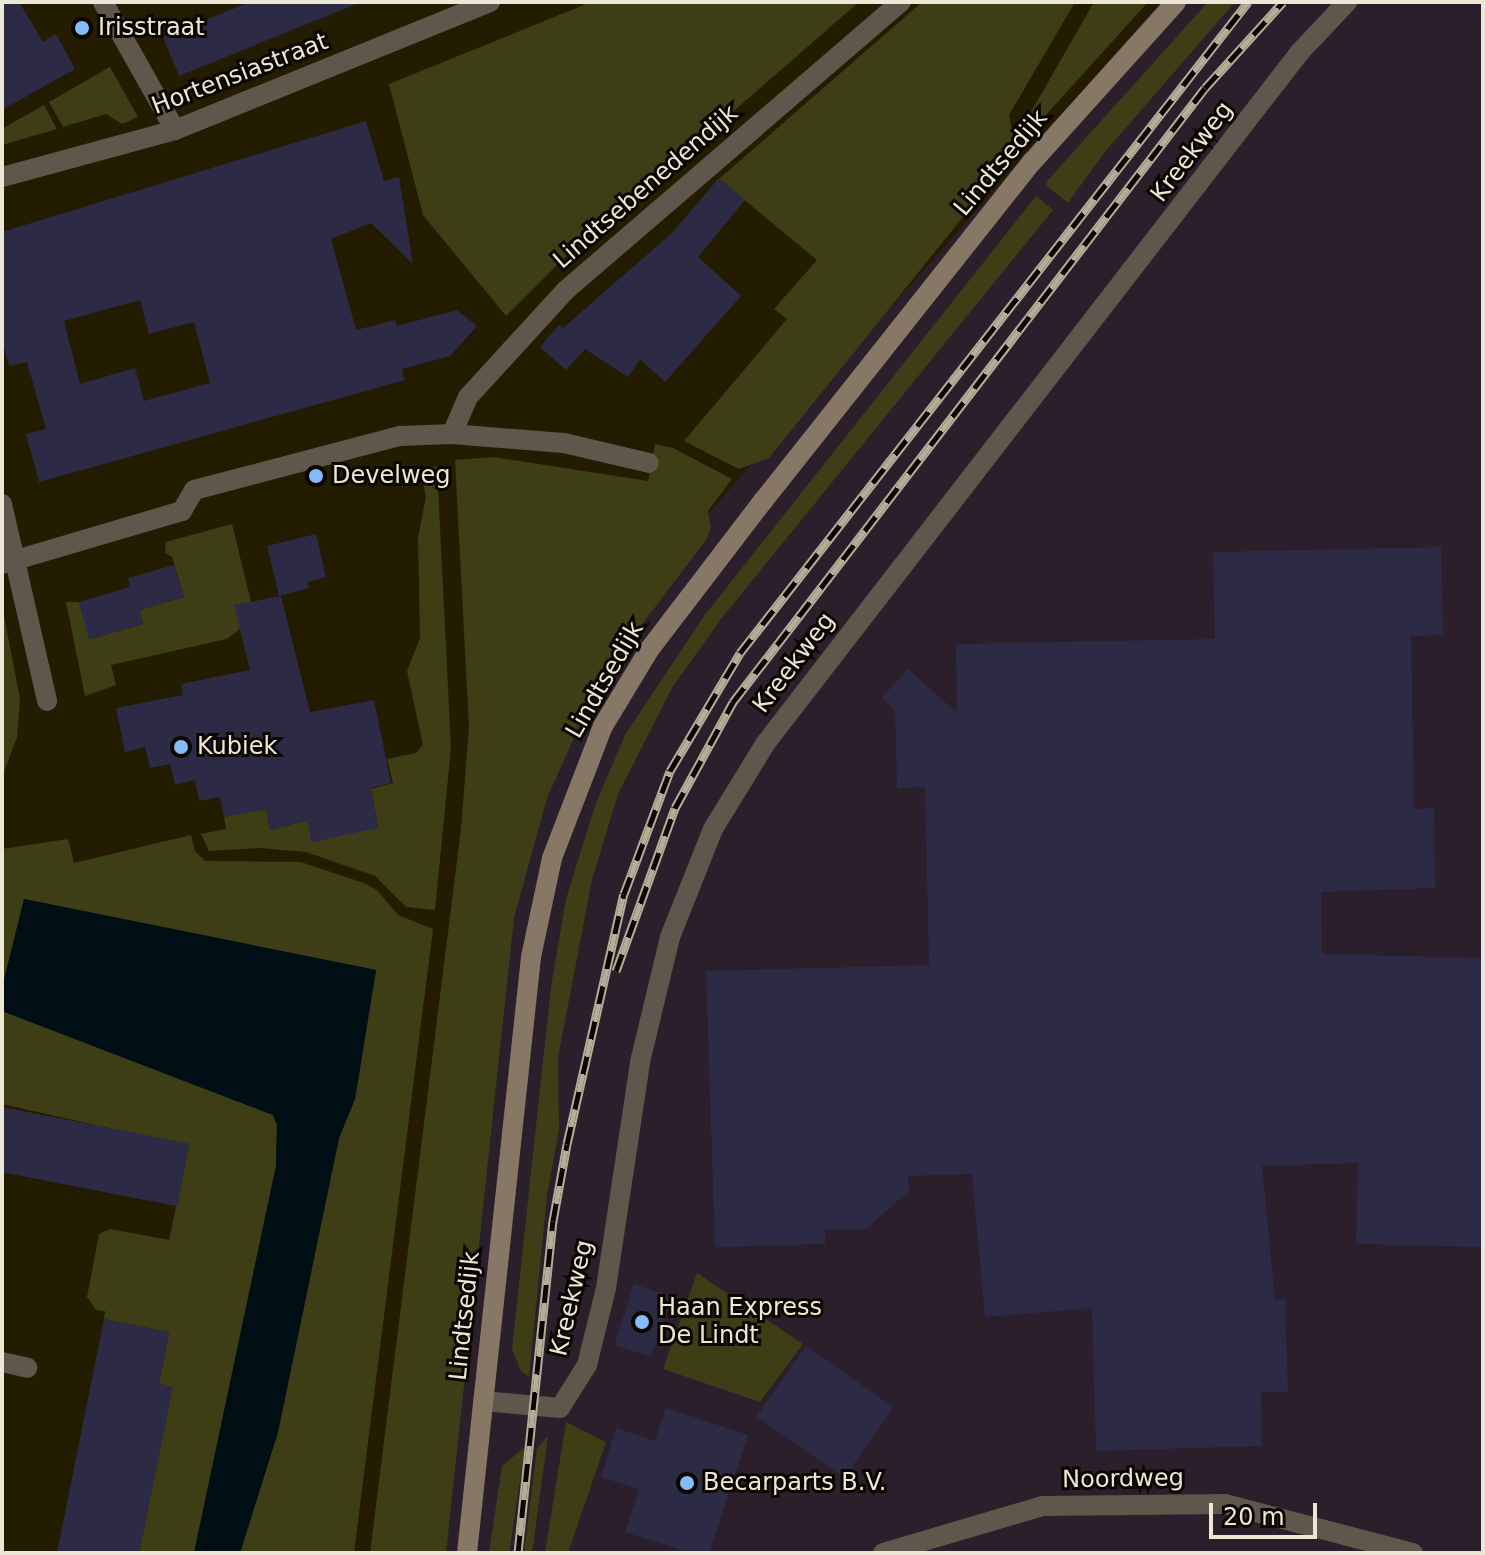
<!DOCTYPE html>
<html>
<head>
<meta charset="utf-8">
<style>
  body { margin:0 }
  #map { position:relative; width:1485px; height:1555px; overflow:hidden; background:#241c00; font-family:"DejaVu Sans",sans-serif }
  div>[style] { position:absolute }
  .industrial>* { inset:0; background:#2b1f2c }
  .green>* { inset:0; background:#3d3e16 }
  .water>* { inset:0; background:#000f16 }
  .building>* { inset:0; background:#2d2a46; transform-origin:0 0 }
  .minor>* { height:20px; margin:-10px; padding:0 10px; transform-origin:10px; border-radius:10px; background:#60564b }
  .secondary>* { height:20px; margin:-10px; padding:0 10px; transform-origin:10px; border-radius:10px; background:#877765 }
  .rail>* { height:9px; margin-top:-4.5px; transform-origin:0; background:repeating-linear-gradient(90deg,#0a0700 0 18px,#b4ad98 0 36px); box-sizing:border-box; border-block:2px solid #b4ad98 }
  .dots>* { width:22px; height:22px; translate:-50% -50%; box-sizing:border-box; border:4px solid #0a0700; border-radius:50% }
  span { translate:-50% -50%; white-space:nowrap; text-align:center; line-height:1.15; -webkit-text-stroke:6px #0a0700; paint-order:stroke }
  .poi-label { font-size:24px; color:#ede7d5 }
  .left { translate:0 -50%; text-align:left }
  .street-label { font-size:24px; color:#ede7d5 }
  .frame { position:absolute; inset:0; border:4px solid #ede7d5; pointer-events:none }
  .scale { position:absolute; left:1209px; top:1503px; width:108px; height:36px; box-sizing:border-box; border:4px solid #ede7d5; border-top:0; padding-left:10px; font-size:24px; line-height:28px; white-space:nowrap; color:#ede7d5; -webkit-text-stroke:6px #0a0700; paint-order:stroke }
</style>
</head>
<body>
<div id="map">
  <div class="industrial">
    <div style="clip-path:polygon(1161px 2px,1483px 2px,1483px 1553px,420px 1553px,534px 710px)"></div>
  </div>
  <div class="green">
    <div style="clip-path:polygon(591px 2px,859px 2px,559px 263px,506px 316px,423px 215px,389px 84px)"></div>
    <div style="clip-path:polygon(922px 2px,1075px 2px,1009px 115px,1016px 151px,769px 458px,739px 469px,684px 441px,787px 319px,774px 309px,817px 260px,719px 179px)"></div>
    <div style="clip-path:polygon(1094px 2px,1148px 2px,1036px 126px,1028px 117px)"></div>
    <div style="clip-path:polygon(1208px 2px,1235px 2px,1104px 153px,1068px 203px,1046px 185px,1048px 180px)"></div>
    <div style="clip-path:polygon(110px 67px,138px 117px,122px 124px,106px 114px,63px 127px,49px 102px)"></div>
    <div style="clip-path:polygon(44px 105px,57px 129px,2px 145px,2px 129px)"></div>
    <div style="clip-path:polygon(1036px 196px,1053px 210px,721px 619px,673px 686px,618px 794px,592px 880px,558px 1057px,559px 1129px,547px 1195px,529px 1377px,521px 1371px,512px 1349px,551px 987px,566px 899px,596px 803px,625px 735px,704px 616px)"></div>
    <div style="clip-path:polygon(655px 444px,673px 448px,732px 479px,708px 511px,711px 528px,706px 540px,624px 648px,586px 711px,547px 798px,514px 918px,446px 1553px,370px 1553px,461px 829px,469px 727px,455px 460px,493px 457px,648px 481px)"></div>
    <div style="clip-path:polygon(437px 466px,451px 748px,435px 910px,406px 907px,375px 876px,306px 852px,260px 848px,209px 851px,201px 834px,226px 829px,224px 817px,266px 809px,270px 830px,308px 820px,312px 842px,378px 827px,371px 789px,393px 783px,387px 759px,416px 753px,423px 745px,407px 671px,420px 638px,418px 537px,426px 497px,420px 470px)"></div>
    <div style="clip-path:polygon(232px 524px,251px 602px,240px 629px,227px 639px,111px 665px,116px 685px,85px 696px,66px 602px,79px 602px,90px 639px,143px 624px,139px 610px,184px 597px,172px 557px,165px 553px,166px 542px)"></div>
    <div style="clip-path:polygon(2px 605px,20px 699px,17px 737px,2px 777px)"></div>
    <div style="clip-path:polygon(191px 835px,195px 851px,205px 861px,301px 862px,364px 883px,377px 890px,398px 915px,433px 929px,354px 1553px,240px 1553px,278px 1432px,339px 1138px,355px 1099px,376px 970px,24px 899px,2px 988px,2px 849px,68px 839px,74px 863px)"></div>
    <div style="clip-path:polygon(2px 1011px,273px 1115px,277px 1125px,276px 1166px,194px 1553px,139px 1553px,172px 1387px,159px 1384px,169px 1332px,104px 1319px,105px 1311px,96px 1310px,87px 1297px,99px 1234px,110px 1229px,169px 1240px,189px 1146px,2px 1104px)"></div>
    <div style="clip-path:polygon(697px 1273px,803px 1344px,760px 1402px,663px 1369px)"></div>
    <div style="clip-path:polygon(566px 1422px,606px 1442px,568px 1553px,545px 1553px)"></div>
    <div style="clip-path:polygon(548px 1436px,532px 1553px,524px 1553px,537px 1448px)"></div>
    <div style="clip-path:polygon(525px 1447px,509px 1553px,489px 1553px,502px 1466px)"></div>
  </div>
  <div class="water">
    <div style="clip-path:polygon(24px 899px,376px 970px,355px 1099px,339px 1138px,278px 1432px,240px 1553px,194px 1553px,276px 1166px,277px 1125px,273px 1115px,2px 1011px,2px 988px)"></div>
  </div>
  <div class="building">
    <div style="clip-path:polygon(2px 2px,19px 2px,43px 42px,56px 34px,75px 69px,2px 110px)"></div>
    <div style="clip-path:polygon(250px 2px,359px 2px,359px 3px,179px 76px,163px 37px)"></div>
    <div style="clip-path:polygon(evenodd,366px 121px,384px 181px,399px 177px,413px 264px,371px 223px,331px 239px,356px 330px,395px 320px,397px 326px,457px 310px,477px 326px,450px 356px,402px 369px,405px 380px,39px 482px,26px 434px,46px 429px,27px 362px,9px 366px,2px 340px,2px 232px,366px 121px,140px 300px,149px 334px,194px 322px,210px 383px,144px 401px,135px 368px,80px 384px,64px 321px,140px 300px)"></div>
    <div style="clip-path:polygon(719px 178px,745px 200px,698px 257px,741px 296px,665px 382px,640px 359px,628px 377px,585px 349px,566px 370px,540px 347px,559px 325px,563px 328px,672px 233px)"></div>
    <div style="clip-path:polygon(316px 534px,326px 577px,308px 582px,309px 588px,279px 596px,267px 546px)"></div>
    <div style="clip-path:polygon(1441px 547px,1443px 635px,1411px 636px,1414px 809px,1434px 808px,1435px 888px,1321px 892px,1322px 954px,1483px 958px,1483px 1247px,1356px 1244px,1358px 1163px,1262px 1166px,1275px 1300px,1285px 1299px,1288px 1392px,1261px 1392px,1262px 1446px,1096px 1451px,1092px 1308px,985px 1317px,972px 1174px,908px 1176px,909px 1191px,866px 1229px,825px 1230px,825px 1244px,715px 1247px,706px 971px,929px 965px,925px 787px,897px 788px,895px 711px,882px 697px,908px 669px,957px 713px,956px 644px,1215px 639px,1213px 552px)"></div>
    <div style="clip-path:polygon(174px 565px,184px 597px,139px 610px,143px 624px,89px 639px,79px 602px,130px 587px,128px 578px)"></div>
    <div style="clip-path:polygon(281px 596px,310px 712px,374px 700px,391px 783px,371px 788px,378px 828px,311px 842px,308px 820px,270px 830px,266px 809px,224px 817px,220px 797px,199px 801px,195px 780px,175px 785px,170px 764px,150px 768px,145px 747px,125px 752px,116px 708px,183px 695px,181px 684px,250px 670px,234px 605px)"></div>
    <div style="left:2px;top:1107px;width:191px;height:64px;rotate:11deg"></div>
    <div style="left:634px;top:1284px;width:39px;height:64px;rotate:18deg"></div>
    <div style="clip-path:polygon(104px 1319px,169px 1332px,159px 1384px,173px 1387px,139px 1553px,57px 1553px)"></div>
    <div style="left:806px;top:1346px;width:107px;height:86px;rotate:35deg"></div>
    <div style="clip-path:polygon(666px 1408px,748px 1435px,709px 1553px,691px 1553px,625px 1532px,639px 1489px,601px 1477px,616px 1428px,655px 1441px)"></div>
  </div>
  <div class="minor">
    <div style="left:103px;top:2px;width:147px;rotate:60.6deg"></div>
    <div style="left:2px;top:177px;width:179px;rotate:-15.2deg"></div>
    <div style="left:175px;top:130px;width:340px;rotate:-22.1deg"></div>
    <div style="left:452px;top:434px;width:40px;rotate:-66.6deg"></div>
    <div style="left:468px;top:397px;width:145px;rotate:-47.5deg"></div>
    <div style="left:566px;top:290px;width:442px;rotate:-40.7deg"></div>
    <div style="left:2px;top:504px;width:202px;rotate:77.1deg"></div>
    <div style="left:2px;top:564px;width:188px;rotate:-16.4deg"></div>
    <div style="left:182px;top:511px;width:24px;rotate:-60deg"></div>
    <div style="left:194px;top:490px;width:213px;rotate:-14.7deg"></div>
    <div style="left:400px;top:436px;width:52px;rotate:-2.2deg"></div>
    <div style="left:452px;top:434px;width:112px;rotate:4.6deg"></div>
    <div style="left:564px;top:443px;width:87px;rotate:13.2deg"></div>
    <div style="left:2px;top:1362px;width:26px;rotate:13deg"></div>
    <div style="left:483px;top:1401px;width:77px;rotate:5.2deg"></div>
    <div style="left:560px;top:1408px;width:51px;rotate:-57.9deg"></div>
    <div style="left:587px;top:1365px;width:79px;rotate:-76.1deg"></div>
    <div style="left:606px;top:1288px;width:229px;rotate:-81.4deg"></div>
    <div style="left:640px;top:1062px;width:129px;rotate:-76.5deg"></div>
    <div style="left:670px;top:937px;width:116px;rotate:-68.3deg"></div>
    <div style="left:713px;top:829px;width:100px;rotate:-58.5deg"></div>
    <div style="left:765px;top:744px;width:873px;rotate:-52.3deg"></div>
    <div style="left:1299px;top:53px;width:70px;rotate:-46.7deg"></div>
    <div style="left:883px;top:1553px;width:167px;rotate:-16.4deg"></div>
    <div style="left:1043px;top:1506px;width:182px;rotate:-0.6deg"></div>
    <div style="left:1225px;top:1504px;width:194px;rotate:14.6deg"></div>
  </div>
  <div class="secondary">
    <div style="left:467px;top:1553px;width:599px;rotate:-83.87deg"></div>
    <div style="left:531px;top:957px;width:101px;rotate:-78deg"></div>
    <div style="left:552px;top:858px;width:142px;rotate:-68.9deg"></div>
    <div style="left:603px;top:726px;width:89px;rotate:-58.8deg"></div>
    <div style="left:649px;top:650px;width:188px;rotate:-52.6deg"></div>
    <div style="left:763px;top:501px;width:433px;rotate:-51.6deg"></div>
    <div style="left:1032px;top:162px;width:215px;rotate:-48deg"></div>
  </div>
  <div class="rail">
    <div style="left:616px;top:971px;width:173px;rotate:-70.1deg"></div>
    <div style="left:675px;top:808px;width:121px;rotate:-61.3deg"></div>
    <div style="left:733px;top:702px;width:774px;rotate:-52.45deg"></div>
    <div style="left:1205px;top:88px;width:116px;rotate:-47.8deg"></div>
    <div style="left:518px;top:1553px;width:334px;rotate:-84deg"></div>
    <div style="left:553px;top:1221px;width:78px;rotate:-79.7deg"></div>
    <div style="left:567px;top:1144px;width:256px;rotate:-77.2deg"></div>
    <div style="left:624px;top:894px;width:131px;rotate:-69.5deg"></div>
    <div style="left:670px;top:771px;width:137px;rotate:-59.3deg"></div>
    <div style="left:740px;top:653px;width:826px;rotate:-52.03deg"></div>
  </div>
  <div class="dots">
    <div style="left:82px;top:28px;background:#85bbfb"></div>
    <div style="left:316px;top:476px;background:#85bbfb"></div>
    <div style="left:181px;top:747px;background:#85bbfb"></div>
    <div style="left:642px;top:1322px;background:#85bbfb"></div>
    <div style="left:687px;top:1483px;background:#85bbfb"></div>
  </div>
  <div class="poi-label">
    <span class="left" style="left:98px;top:28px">Irisstraat</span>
    <span class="left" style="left:332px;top:476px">Develweg</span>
    <span class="left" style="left:197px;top:747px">Kubiek</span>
    <span class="left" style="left:658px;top:1322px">Haan Express<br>De Lindt</span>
    <span class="left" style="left:703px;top:1483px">Becarparts B.V.</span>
  </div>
  <div class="street-label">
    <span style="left:240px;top:74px;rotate:-21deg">Hortensiastraat</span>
    <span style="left:1192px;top:152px;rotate:-53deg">Kreekweg</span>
    <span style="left:1001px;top:163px;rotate:-50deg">Lindtsedijk</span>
    <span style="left:646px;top:187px;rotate:-41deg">Lindtsebenedendijk</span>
    <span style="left:794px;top:663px;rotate:-53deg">Kreekweg</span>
    <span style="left:605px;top:680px;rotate:-60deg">Lindtsedijk</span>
    <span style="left:572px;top:1298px;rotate:-77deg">Kreekweg</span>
    <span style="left:465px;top:1316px;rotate:-84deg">Lindtsedijk</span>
    <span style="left:1123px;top:1479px;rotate:-1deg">Noordweg</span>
  </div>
  <div class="frame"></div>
  <div class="scale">20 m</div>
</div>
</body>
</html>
